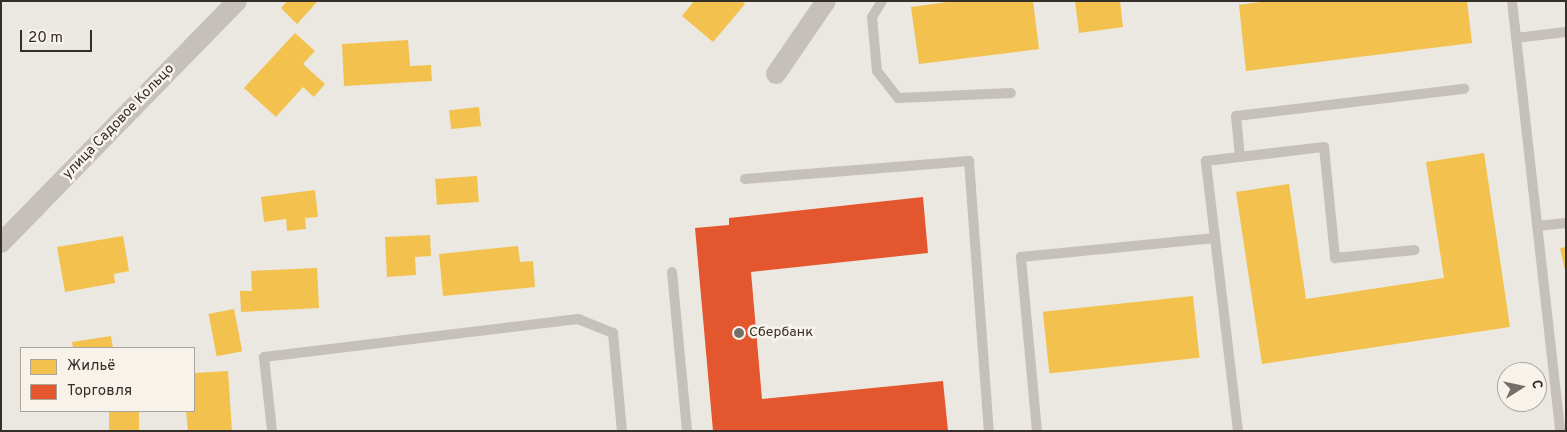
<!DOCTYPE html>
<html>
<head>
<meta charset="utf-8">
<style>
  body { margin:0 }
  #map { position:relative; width:1567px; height:432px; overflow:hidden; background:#ebe8e2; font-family:Overpass,sans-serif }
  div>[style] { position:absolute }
  .homes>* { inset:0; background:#f2c14e; transform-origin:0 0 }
  .shops>* { inset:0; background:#e4572e }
  .service>* { height:10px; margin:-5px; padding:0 5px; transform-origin:5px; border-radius:5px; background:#c5c0bb }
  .minor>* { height:20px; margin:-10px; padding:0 10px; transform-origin:10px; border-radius:10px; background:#c5c0bb }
  .dots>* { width:14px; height:14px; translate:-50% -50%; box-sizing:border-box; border:2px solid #f8f3ea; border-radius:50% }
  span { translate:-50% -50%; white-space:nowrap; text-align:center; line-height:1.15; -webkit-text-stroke:5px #f8f3ea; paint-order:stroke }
  .street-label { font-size:14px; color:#352e2a }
  .poi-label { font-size:14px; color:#352e2a }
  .left { translate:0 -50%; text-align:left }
  .frame { position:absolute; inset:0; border:2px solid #352e2a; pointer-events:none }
  .legend { position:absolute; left:20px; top:347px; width:175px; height:65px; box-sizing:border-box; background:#f8f3ea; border:1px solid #aaa49d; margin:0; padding:6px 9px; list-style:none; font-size:15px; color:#352e2a }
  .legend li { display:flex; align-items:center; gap:10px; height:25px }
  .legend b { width:25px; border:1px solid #aaa49d }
  .north { position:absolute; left:1497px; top:362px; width:50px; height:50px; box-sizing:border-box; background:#f8f3ea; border:1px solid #aaa49d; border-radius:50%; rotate:80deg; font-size:14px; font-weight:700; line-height:20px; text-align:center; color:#352e2a }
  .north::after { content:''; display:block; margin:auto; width:18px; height:22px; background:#756f6a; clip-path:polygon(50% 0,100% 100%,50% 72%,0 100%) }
  .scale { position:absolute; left:20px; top:30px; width:72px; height:22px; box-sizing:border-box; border:2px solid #352e2a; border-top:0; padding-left:6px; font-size:15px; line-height:18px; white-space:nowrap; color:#352e2a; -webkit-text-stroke:4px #f8f3ea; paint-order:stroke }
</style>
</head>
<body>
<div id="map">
  <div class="homes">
    <div style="clip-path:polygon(287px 1px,316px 1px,317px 2px,297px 24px,281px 8px)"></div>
    <div style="clip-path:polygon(694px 1px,742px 1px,745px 4px,713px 42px,682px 16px)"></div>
    <div style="clip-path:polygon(955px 1px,1033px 1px,1039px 49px,919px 64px,911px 7px)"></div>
    <div style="clip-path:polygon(1075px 1px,1120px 1px,1123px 27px,1079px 33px)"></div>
    <div style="clip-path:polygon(1268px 1px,1467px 1px,1472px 43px,1246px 71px,1239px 5px)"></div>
    <div style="clip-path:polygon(295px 33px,315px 51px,303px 64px,325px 84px,314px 97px,303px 87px,276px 117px,244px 88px)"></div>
    <div style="clip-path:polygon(408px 40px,410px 66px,431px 65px,432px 81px,344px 86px,342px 44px)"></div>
    <div style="left:479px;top:107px;width:19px;height:30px;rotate:84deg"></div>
    <div style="clip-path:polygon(1484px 153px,1510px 327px,1262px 364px,1236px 192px,1289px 184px,1306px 299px,1444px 278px,1426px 162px)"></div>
    <div style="left:477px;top:176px;width:26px;height:42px;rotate:86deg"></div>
    <div style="clip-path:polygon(315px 190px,318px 217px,305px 218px,306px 229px,287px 231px,286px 219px,264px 222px,261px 197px)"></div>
    <div style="clip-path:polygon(430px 235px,431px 256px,415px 257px,416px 275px,387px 277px,385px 237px)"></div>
    <div style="clip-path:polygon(123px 236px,129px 271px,114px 274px,115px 283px,65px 292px,57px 247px)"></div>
    <div style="clip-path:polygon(518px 246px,520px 262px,533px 261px,535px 287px,443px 296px,439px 254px)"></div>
    <div style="clip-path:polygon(1566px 247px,1566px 270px,1565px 270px,1560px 248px)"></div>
    <div style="clip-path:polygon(317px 268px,319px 308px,241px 312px,240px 291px,252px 291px,251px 271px)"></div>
    <div style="left:1193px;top:296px;width:62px;height:151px;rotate:84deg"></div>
    <div style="left:234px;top:309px;width:43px;height:26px;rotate:79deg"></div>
    <div style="clip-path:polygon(111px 336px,113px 348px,73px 348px,72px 342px)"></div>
    <div style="clip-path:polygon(228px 371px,232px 431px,188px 431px,186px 411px,194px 411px,194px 373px)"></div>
    <div style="left:109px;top:411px;width:30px;height:20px"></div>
  </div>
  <div class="shops">
    <div style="clip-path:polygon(923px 197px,928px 253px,751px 272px,762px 399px,943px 381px,948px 431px,713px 431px,695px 228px,729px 225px,729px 218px)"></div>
  </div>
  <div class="service">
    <div style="left:882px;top:1px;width:19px;rotate:122deg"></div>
    <div style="left:872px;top:17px;width:54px;rotate:84.7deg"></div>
    <div style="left:877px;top:71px;width:34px;rotate:52deg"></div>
    <div style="left:898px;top:98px;width:113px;rotate:-2.5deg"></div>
    <div style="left:1512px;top:1px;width:433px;rotate:83.6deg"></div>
    <div style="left:1516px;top:38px;width:50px;rotate:-6.8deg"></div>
    <div style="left:1240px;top:157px;width:41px;rotate:-95.6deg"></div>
    <div style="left:1236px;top:116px;width:230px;rotate:-6.8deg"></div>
    <div style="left:745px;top:179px;width:225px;rotate:-4.6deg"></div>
    <div style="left:969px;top:161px;width:271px;rotate:85.8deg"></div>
    <div style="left:1537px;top:226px;width:29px;rotate:-6deg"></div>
    <div style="left:672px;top:272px;width:160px;rotate:84.6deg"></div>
    <div style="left:272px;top:431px;width:74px;rotate:-96.2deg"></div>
    <div style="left:264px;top:357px;width:316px;rotate:-6.9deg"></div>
    <div style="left:578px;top:319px;width:38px;rotate:22deg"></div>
    <div style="left:613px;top:333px;width:98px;rotate:84.8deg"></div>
    <div style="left:1037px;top:431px;width:175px;rotate:-95.3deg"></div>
    <div style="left:1021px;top:257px;width:195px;rotate:-5.6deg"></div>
    <div style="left:1238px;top:431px;width:272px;rotate:-96.8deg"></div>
    <div style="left:1206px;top:161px;width:119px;rotate:-6.8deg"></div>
    <div style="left:1324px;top:147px;width:112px;rotate:84.3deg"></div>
    <div style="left:1335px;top:258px;width:80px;rotate:-5.7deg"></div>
  </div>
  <div class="minor">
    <div style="left:776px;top:74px;width:88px;rotate:-55.6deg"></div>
    <div style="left:1px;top:243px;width:338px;rotate:-45.7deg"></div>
  </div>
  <div class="dots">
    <div style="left:739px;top:333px;background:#756f6a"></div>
  </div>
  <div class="street-label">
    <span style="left:119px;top:122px;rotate:-46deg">улица Садовое Кольцо</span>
  </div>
  <div class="poi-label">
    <span class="left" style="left:749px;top:333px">Сбербанк</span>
  </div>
  <div class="frame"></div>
  <ul class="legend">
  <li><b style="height:14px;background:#f2c14e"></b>Жильё</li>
  <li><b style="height:14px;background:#e4572e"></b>Торговля</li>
  </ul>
  <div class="north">С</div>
  <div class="scale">20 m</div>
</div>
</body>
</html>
